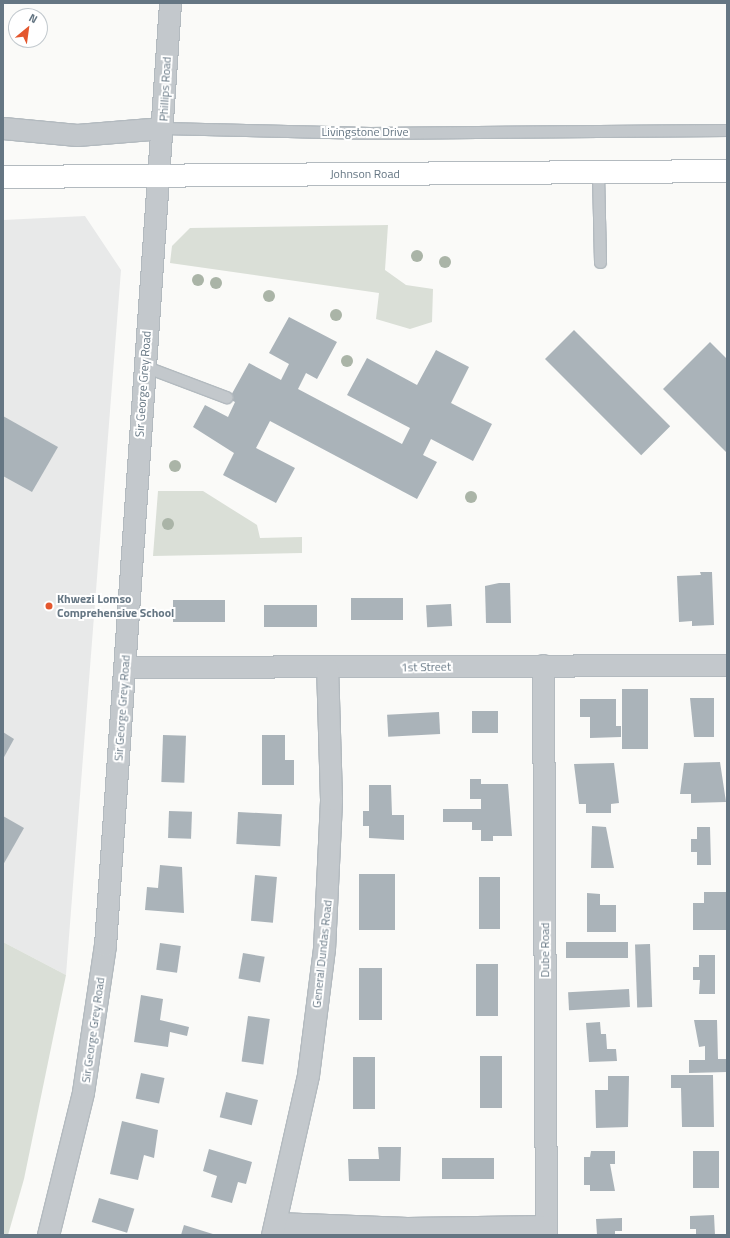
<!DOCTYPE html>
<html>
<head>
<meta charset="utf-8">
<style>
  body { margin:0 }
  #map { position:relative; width:730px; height:1238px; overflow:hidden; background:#fafaf8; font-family:"Titillium Web",sans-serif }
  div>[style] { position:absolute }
  .built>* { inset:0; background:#e8e9e9 }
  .green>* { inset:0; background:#dadfd7 }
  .building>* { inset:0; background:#aab3b9; transform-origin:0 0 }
  .roads { filter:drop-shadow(1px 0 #b3babf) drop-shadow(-1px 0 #b3babf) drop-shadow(0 1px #b3babf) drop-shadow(0 -1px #b3babf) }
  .lane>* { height:11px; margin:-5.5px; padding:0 5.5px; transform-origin:5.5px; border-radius:5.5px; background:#c3c8cc }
  .street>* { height:21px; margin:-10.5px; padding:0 10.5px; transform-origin:10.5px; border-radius:10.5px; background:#c3c8cc }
  .secondary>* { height:22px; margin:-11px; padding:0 11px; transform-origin:11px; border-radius:11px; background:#fff }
  .trees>* { width:12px; height:12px; margin:-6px; border-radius:50%; background:#aab4a7 }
  .dots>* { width:11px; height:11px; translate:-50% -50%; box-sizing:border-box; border:2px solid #fff; border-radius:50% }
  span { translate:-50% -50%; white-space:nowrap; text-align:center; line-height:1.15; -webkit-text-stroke:4px #fff; paint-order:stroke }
  .street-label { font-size:12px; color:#657683 }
  .poi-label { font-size:12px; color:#657683; font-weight:700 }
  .left { translate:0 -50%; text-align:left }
  .frame { position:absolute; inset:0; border:4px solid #657683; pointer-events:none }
  .north { position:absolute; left:8px; top:8px; width:40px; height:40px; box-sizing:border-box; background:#fff; border:1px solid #c1c8cd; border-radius:50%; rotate:29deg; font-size:11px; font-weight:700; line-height:16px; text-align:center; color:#657683 }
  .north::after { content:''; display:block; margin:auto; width:14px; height:18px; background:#e4572e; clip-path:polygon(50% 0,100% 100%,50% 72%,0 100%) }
</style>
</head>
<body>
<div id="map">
  <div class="built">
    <div style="clip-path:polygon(85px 216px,121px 270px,66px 975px,3px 942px,3px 220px)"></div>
  </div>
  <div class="green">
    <div style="clip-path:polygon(388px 225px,385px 270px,406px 285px,433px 289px,432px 322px,410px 329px,376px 319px,379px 293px,170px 263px,172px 246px,190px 228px)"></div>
    <div style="clip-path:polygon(158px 491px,203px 491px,257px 525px,260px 538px,302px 537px,302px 553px,153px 556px)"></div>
    <div style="clip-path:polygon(3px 942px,66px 975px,24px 1179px,8px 1235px,3px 1235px)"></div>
  </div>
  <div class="building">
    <div style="clip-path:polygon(289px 317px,337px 342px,317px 379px,306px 373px,298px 389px,402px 444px,410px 428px,347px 395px,367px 358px,417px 385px,436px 350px,469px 367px,451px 403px,492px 424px,473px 461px,431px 439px,423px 455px,437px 462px,417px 499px,270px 421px,256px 448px,295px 468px,276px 503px,223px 475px,234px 453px,193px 427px,205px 405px,228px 417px,235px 402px,229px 399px,249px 363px,281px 380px,289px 364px,269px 353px)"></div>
    <div style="left:574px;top:330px;width:136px;height:41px;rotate:45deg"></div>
    <div style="clip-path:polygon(710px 342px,727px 359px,727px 453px,663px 389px)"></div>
    <div style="clip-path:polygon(3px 416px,58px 447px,32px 492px,3px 476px)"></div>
    <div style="clip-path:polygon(700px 572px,712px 572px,714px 625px,692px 626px,692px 621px,679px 622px,677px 576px,701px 575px)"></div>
    <div style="clip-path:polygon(499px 583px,510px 583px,511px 623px,486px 623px,485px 586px)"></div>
    <div style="left:403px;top:598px;width:22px;height:52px;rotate:90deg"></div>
    <div style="left:173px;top:600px;width:52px;height:22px"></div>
    <div style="left:451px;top:604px;width:22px;height:25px;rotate:87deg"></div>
    <div style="left:264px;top:605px;width:53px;height:22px"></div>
    <div style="left:622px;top:689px;width:26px;height:60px"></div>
    <div style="clip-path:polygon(690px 698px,714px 698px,714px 737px,694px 737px)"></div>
    <div style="clip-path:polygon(580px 699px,616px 699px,616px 726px,621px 726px,621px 737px,590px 738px,590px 717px,580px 717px)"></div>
    <div style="left:472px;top:711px;width:26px;height:22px"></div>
    <div style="left:439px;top:712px;width:22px;height:52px;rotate:87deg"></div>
    <div style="clip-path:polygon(3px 732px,14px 739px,3px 759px)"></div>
    <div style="left:163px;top:735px;width:23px;height:47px;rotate:2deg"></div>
    <div style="clip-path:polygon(262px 735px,285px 735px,285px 760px,294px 760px,294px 785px,262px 785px)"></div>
    <div style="clip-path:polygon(720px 762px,726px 802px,691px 803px,691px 794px,680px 794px,684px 763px)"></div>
    <div style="clip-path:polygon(614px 763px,619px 803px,611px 804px,611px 813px,586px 813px,586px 804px,579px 804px,574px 764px)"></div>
    <div style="clip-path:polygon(470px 779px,481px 779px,481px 784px,508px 784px,512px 836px,493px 836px,493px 841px,481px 841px,481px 830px,472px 830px,472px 822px,443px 822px,443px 809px,481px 809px,481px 799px,470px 799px)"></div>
    <div style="clip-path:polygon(369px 785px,391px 785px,392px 815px,404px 815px,404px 840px,369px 838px,369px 826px,363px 826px,363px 811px,369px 811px)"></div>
    <div style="left:169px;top:811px;width:23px;height:27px;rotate:2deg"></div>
    <div style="left:238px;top:812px;width:44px;height:32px;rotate:3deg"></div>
    <div style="clip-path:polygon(3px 816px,24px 828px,3px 865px)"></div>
    <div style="clip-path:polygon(592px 826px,606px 827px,614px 868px,591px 868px)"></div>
    <div style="clip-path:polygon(697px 827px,710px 827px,711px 865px,697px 865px,697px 852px,691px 852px,691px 839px,697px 839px)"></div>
    <div style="clip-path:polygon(160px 865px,182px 867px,184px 913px,145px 910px,147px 887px,158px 888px)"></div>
    <div style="left:359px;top:874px;width:36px;height:56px"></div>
    <div style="left:255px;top:875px;width:22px;height:46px;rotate:5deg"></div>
    <div style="left:479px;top:877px;width:21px;height:52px"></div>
    <div style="clip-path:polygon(704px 892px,727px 892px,727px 930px,693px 930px,693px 903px,704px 903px)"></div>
    <div style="clip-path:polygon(587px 893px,600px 894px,600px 905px,616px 905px,616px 932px,587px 932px)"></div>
    <div style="left:628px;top:942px;width:16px;height:62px;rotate:90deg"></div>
    <div style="left:160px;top:943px;width:21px;height:27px;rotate:8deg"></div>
    <div style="left:650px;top:944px;width:63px;height:15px;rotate:88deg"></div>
    <div style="left:243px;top:953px;width:22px;height:26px;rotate:10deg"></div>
    <div style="clip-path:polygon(699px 955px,715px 955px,715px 994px,699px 994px,700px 980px,693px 980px,693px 967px,699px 967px)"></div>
    <div style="left:476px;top:964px;width:22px;height:52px"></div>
    <div style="left:359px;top:968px;width:23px;height:52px"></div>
    <div style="left:629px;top:989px;width:18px;height:61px;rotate:87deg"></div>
    <div style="clip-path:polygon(141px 995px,163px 999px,160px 1020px,189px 1027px,187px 1036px,170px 1032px,168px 1047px,134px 1042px)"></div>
    <div style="left:248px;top:1016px;width:22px;height:46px;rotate:8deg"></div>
    <div style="clip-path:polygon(694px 1020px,717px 1020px,718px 1059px,727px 1059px,727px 1072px,689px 1073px,689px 1060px,705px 1060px,705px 1046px,699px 1047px)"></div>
    <div style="clip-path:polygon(600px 1022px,601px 1034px,606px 1034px,607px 1049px,616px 1049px,617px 1061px,589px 1062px,586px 1023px)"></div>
    <div style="left:480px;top:1056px;width:22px;height:52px"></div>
    <div style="left:353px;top:1057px;width:22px;height:52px"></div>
    <div style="left:141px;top:1073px;width:24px;height:26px;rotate:12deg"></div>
    <div style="clip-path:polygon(671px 1075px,713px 1075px,714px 1127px,682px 1127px,681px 1088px,671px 1088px)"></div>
    <div style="clip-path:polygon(608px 1076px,629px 1076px,628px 1127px,596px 1128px,595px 1090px,608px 1090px)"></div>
    <div style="left:226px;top:1092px;width:33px;height:26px;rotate:14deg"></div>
    <div style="clip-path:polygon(122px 1121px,158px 1130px,154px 1158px,144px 1155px,138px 1180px,110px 1174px)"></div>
    <div style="clip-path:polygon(378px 1147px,401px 1147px,400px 1181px,349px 1181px,348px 1159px,379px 1159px)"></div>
    <div style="clip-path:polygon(209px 1149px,252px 1162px,246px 1184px,238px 1182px,232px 1203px,211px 1197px,217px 1176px,203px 1171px)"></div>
    <div style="clip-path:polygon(591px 1151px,615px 1151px,615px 1164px,610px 1164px,615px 1191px,590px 1191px,590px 1185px,584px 1185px,584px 1157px,590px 1157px)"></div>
    <div style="left:693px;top:1151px;width:26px;height:37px"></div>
    <div style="left:442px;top:1158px;width:52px;height:21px"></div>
    <div style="left:99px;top:1198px;width:37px;height:25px;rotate:17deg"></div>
    <div style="clip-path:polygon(714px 1215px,715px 1235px,696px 1235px,696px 1229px,690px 1229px,690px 1216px)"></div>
    <div style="clip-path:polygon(622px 1218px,622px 1231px,615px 1231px,615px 1235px,597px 1235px,596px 1219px)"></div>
    <div style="clip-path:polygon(184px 1225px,216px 1235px,181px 1235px)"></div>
  </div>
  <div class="roads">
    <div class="lane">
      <div style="left:163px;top:128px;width:207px;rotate:1.4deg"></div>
      <div style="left:370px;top:133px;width:357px;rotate:-0.5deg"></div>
      <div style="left:598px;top:173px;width:89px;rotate:88.7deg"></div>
      <div style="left:144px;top:366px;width:88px;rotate:20.7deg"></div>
    </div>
    <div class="street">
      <div style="left:3px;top:128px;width:74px;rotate:5.4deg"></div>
      <div style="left:77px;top:135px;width:86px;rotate:-4.7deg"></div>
      <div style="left:543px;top:665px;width:570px;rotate:89.7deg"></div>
      <div style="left:125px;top:667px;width:602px;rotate:-0.19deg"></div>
      <div style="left:276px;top:1223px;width:131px;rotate:2.2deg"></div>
      <div style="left:407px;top:1228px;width:139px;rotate:-0.8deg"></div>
      <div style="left:48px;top:1235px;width:147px;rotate:-76.2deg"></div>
      <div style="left:83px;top:1092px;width:149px;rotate:-81.5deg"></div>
      <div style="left:105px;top:945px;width:944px;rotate:-86.05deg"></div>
      <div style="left:272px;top:1235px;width:164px;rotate:-77.3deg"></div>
      <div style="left:308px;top:1075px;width:127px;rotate:-82.8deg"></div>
      <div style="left:324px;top:949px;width:150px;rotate:-87.3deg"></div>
      <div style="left:331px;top:799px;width:131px;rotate:-91.7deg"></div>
    </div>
    <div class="secondary">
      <div style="left:3px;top:177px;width:724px;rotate:-0.47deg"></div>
    </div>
  </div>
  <div class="trees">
    <div style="left:417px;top:256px"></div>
    <div style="left:445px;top:262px"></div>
    <div style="left:198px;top:280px"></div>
    <div style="left:216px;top:283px"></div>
    <div style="left:269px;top:296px"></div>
    <div style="left:336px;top:315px"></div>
    <div style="left:347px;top:361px"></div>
    <div style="left:175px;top:466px"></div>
    <div style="left:471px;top:497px"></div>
    <div style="left:168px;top:524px"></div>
  </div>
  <div class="dots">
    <div style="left:49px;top:606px;background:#e4572e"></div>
  </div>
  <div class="street-label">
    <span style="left:165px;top:89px;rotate:-87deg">Phillips Road</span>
    <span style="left:365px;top:132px">Livingstone Drive</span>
    <span style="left:365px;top:174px">Johnson Road</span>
    <span style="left:143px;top:384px;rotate:-86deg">Sir George Grey Road</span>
    <span style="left:426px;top:667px;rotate:-1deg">1st Street</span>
    <span style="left:122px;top:708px;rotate:-86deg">Sir George Grey Road</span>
    <span style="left:545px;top:950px;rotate:-90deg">Dube Road</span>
    <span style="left:322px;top:954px;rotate:-84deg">General Dundas Road</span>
    <span style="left:93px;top:1030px;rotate:-82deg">Sir George Grey Road</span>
  </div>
  <div class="poi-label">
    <span class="left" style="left:57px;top:606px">Khwezi Lomso<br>Comprehensive School</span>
  </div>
  <div class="frame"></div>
  <div class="north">N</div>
</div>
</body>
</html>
